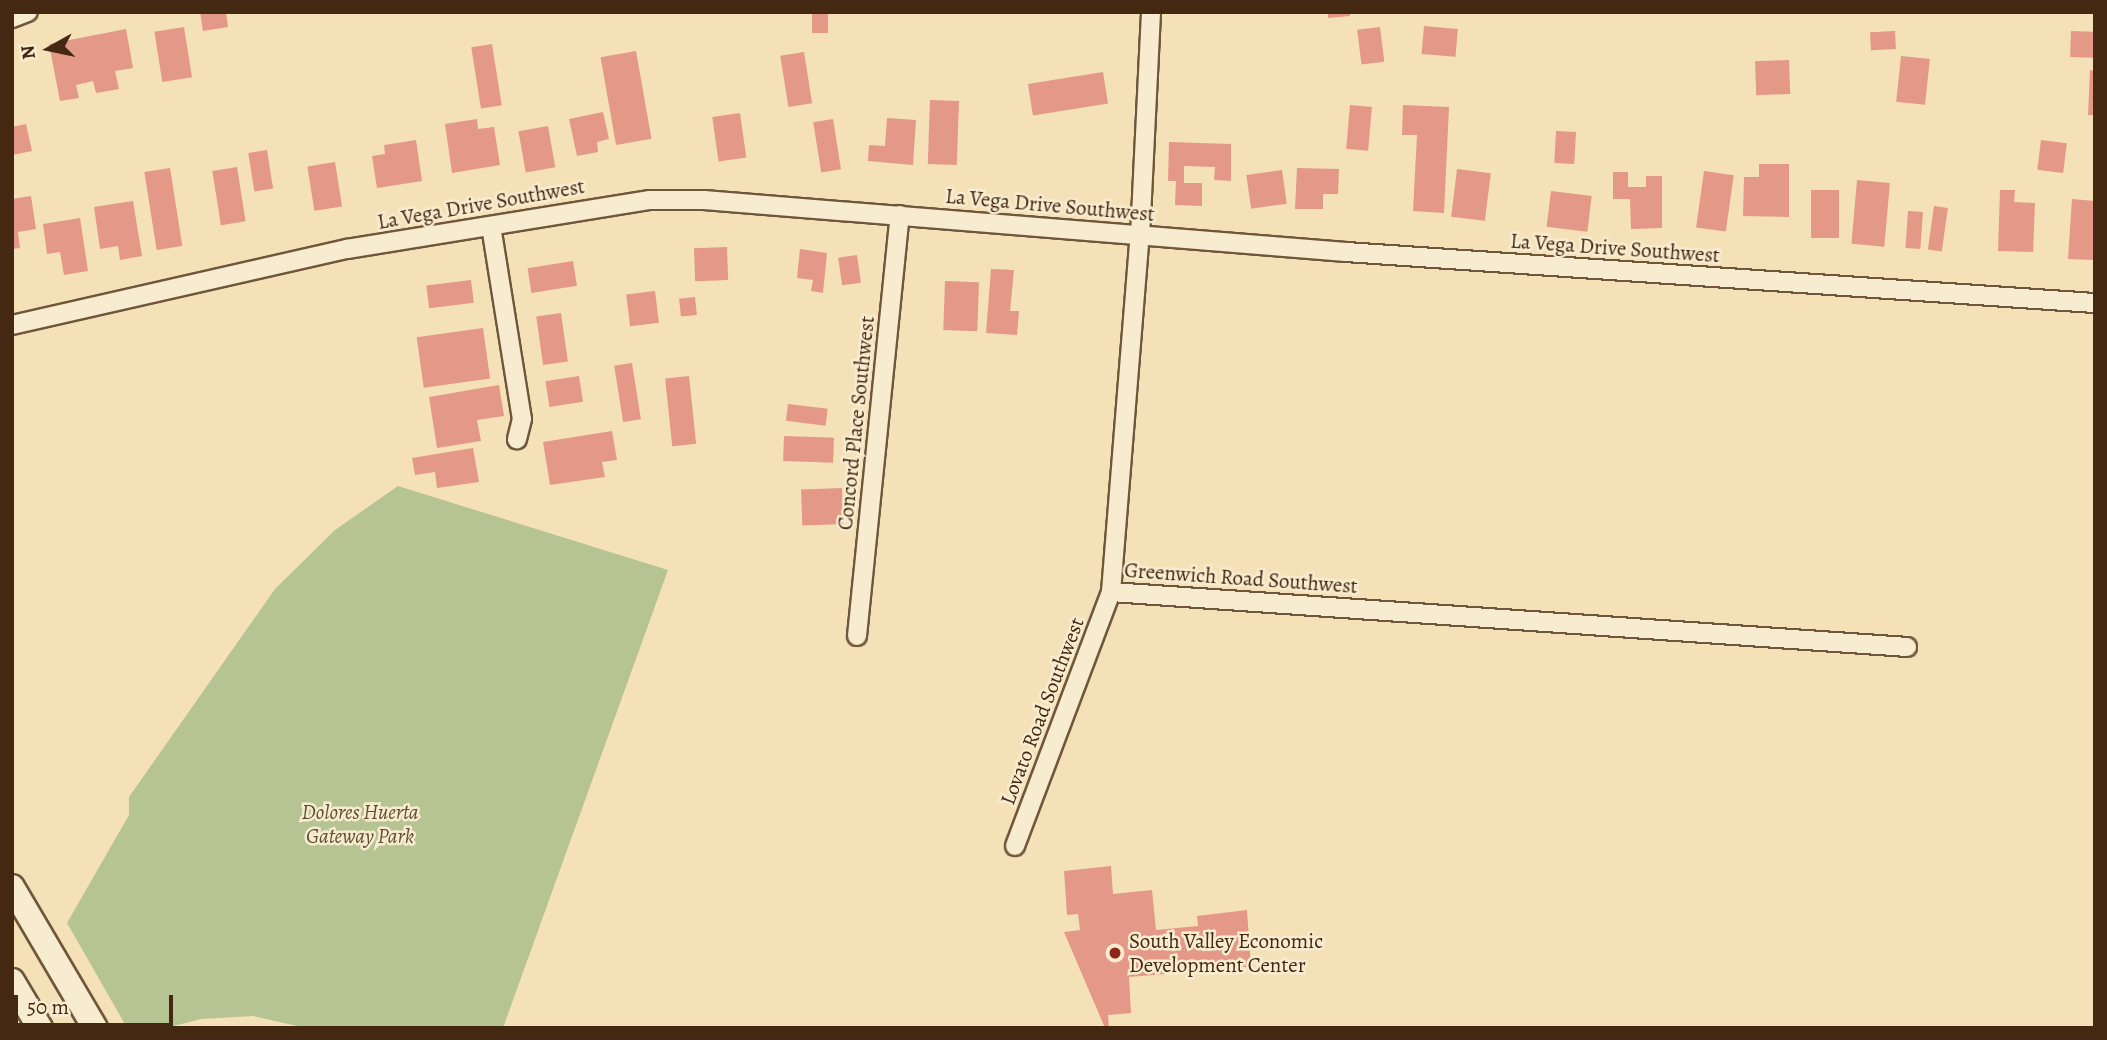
<!DOCTYPE html>
<html>
<head>
<meta charset="utf-8">
<style>
  body { margin:0 }
  #map { position:relative; width:2107px; height:1040px; overflow:hidden; background:#f5e1b7; font-family:Alegreya,serif }
  div>[style] { position:absolute }
  .green>* { inset:0; background:#b6c493 }
  .building>* { inset:0; background:#e39888; transform-origin:0 0 }
  .roads { filter:drop-shadow(2px 0 #70563b) drop-shadow(-2px 0 #70563b) drop-shadow(0 2px #70563b) drop-shadow(0 -2px #70563b) }
  .minor>* { height:18px; margin:-9px; padding:0 9px; transform-origin:9px; border-radius:9px; background:#f8ecd0 }
  .secondary>* { height:24px; margin:-12px; padding:0 12px; transform-origin:12px; border-radius:12px; background:#f8ecd0 }
  .dots>* { width:19px; height:19px; translate:-50% -50%; box-sizing:border-box; border:4px solid #f8ecd0; border-radius:50% }
  span { translate:-50% -50%; white-space:nowrap; text-align:center; line-height:1.15; -webkit-text-stroke:5px #f8ecd0; paint-order:stroke }
  .street-label { font-size:21px; color:#442812 }
  .park-label { font-size:21px; color:#604f32; font-style:italic }
  .poi-label { font-size:21px; color:#442812 }
  .left { translate:0 -50%; text-align:left }
  .frame { position:absolute; inset:0; border:14px solid #442812; pointer-events:none }
  .north { position:absolute; left:14px; top:14px; width:70px; height:70px; -webkit-text-stroke:5px #f8ecd0; paint-order:stroke; rotate:261deg; font-size:19px; font-weight:700; line-height:28px; text-align:center; color:#442812 }
  .north::after { content:''; display:block; margin:auto; width:24px; height:32px; background:#442812; clip-path:polygon(50% 0,100% 100%,50% 72%,0 100%) }
  .scale { position:absolute; left:14px; top:995px; width:159px; height:32px; box-sizing:border-box; border:4px solid #442812; border-top:0; padding-left:9px; font-size:21px; line-height:24px; white-space:nowrap; color:#442812; -webkit-text-stroke:5px #f8ecd0; paint-order:stroke }
</style>
</head>
<body>
<div id="map">
  <div class="green">
    <div style="clip-path:polygon(398px 486px,668px 570px,503px 1028px,306px 1028px,253px 1016px,201px 1019px,166px 1028px,126px 1026px,67px 923px,129px 815px,129px 797px,275px 589px,335px 530px)"></div>
  </div>
  <div class="building">
    <div style="clip-path:polygon(200px 12px,226px 12px,228px 27px,203px 31px)"></div>
    <div style="left:812px;top:12px;width:16px;height:21px"></div>
    <div style="clip-path:polygon(1328px 12px,1350px 12px,1350px 16px,1328px 18px)"></div>
    <div style="left:1424px;top:26px;width:34px;height:28px;rotate:5deg"></div>
    <div style="left:184px;top:27px;width:51px;height:30px;rotate:81deg"></div>
    <div style="left:1380px;top:27px;width:35px;height:23px;rotate:83deg"></div>
    <div style="clip-path:polygon(126px 29px,133px 68px,115px 71px,119px 89px,96px 93px,93px 81px,76px 85px,79px 98px,60px 101px,49px 44px)"></div>
    <div style="left:1895px;top:31px;width:18px;height:25px;rotate:87deg"></div>
    <div style="left:2071px;top:31px;width:24px;height:26px;rotate:2deg"></div>
    <div style="left:492px;top:44px;width:62px;height:21px;rotate:81deg"></div>
    <div style="left:636px;top:51px;width:89px;height:36px;rotate:80deg"></div>
    <div style="left:804px;top:52px;width:52px;height:24px;rotate:81deg"></div>
    <div style="left:1901px;top:56px;width:29px;height:46px;rotate:6deg"></div>
    <div style="left:1789px;top:60px;width:34px;height:34px;rotate:88deg"></div>
    <div style="clip-path:polygon(2090px 70px,2095px 71px,2095px 115px,2088px 115px)"></div>
    <div style="left:1103px;top:72px;width:32px;height:76px;rotate:81deg"></div>
    <div style="left:930px;top:100px;width:29px;height:64px;rotate:2deg"></div>
    <div style="left:1350px;top:105px;width:22px;height:44px;rotate:5deg"></div>
    <div style="clip-path:polygon(1403px 105px,1449px 107px,1444px 213px,1413px 211px,1417px 135px,1402px 135px)"></div>
    <div style="clip-path:polygon(603px 112px,609px 139px,597px 142px,598px 152px,577px 156px,569px 119px)"></div>
    <div style="left:740px;top:113px;width:45px;height:28px;rotate:82deg"></div>
    <div style="clip-path:polygon(887px 118px,916px 120px,913px 165px,868px 161px,869px 145px,885px 146px)"></div>
    <div style="clip-path:polygon(477px 119px,478px 129px,494px 127px,500px 165px,452px 173px,445px 124px)"></div>
    <div style="left:833px;top:119px;width:51px;height:20px;rotate:81deg"></div>
    <div style="clip-path:polygon(26px 124px,32px 151px,12px 155px,12px 127px)"></div>
    <div style="left:548px;top:126px;width:42px;height:30px;rotate:80deg"></div>
    <div style="left:1556px;top:131px;width:20px;height:32px;rotate:3deg"></div>
    <div style="clip-path:polygon(416px 140px,422px 181px,377px 188px,372px 156px,385px 154px,384px 145px)"></div>
    <div style="left:2041px;top:140px;width:26px;height:30px;rotate:7deg"></div>
    <div style="clip-path:polygon(1169px 142px,1231px 144px,1231px 181px,1214px 180px,1215px 167px,1184px 166px,1184px 183px,1202px 183px,1202px 206px,1175px 205px,1176px 181px,1168px 181px)"></div>
    <div style="left:267px;top:150px;width:39px;height:19px;rotate:81deg"></div>
    <div style="left:335px;top:162px;width:45px;height:28px;rotate:81deg"></div>
    <div style="clip-path:polygon(1759px 164px,1789px 164px,1789px 217px,1743px 216px,1744px 177px,1759px 177px)"></div>
    <div style="left:237px;top:167px;width:55px;height:25px;rotate:81deg"></div>
    <div style="left:170px;top:168px;width:79px;height:26px;rotate:81deg"></div>
    <div style="clip-path:polygon(1297px 168px,1339px 169px,1338px 194px,1323px 194px,1323px 209px,1295px 209px)"></div>
    <div style="left:1457px;top:169px;width:34px;height:48px;rotate:7deg"></div>
    <div style="left:1282px;top:170px;width:34px;height:36px;rotate:82deg"></div>
    <div style="left:1704px;top:171px;width:30px;height:57px;rotate:8deg"></div>
    <div style="clip-path:polygon(1613px 172px,1628px 172px,1628px 187px,1646px 187px,1646px 176px,1662px 176px,1662px 228px,1631px 229px,1630px 199px,1613px 199px)"></div>
    <div style="left:1857px;top:180px;width:33px;height:64px;rotate:5deg"></div>
    <div style="left:1811px;top:190px;width:28px;height:48px"></div>
    <div style="clip-path:polygon(2000px 190px,2015px 190px,2014px 202px,2035px 203px,2033px 252px,1998px 251px)"></div>
    <div style="left:1551px;top:191px;width:41px;height:36px;rotate:7deg"></div>
    <div style="clip-path:polygon(31px 196px,36px 229px,18px 232px,20px 248px,12px 249px,12px 199px)"></div>
    <div style="clip-path:polygon(2072px 199px,2095px 201px,2095px 260px,2068px 259px)"></div>
    <div style="clip-path:polygon(133px 201px,142px 256px,120px 260px,118px 246px,100px 249px,94px 207px)"></div>
    <div style="left:1934px;top:206px;width:14px;height:44px;rotate:8deg"></div>
    <div style="left:1908px;top:211px;width:15px;height:37px;rotate:4deg"></div>
    <div style="clip-path:polygon(80px 218px,88px 271px,64px 275px,60px 252px,47px 254px,43px 224px)"></div>
    <div style="left:727px;top:247px;width:33px;height:33px;rotate:88deg"></div>
    <div style="clip-path:polygon(800px 249px,827px 253px,823px 293px,811px 291px,813px 280px,797px 278px)"></div>
    <div style="left:857px;top:255px;width:28px;height:19px;rotate:82deg"></div>
    <div style="left:573px;top:261px;width:25px;height:46px;rotate:81deg"></div>
    <div style="clip-path:polygon(991px 269px,1014px 270px,1010px 311px,1019px 311px,1017px 335px,986px 333px)"></div>
    <div style="left:471px;top:280px;width:23px;height:45px;rotate:83deg"></div>
    <div style="left:945px;top:281px;width:34px;height:49px;rotate:2deg"></div>
    <div style="left:655px;top:291px;width:32px;height:29px;rotate:83deg"></div>
    <div style="left:695px;top:297px;width:18px;height:16px;rotate:84deg"></div>
    <div style="left:561px;top:313px;width:49px;height:25px;rotate:82deg"></div>
    <div style="left:483px;top:328px;width:51px;height:67px;rotate:82deg"></div>
    <div style="left:632px;top:363px;width:57px;height:18px;rotate:81deg"></div>
    <div style="left:579px;top:376px;width:26px;height:34px;rotate:81deg"></div>
    <div style="left:689px;top:376px;width:68px;height:24px;rotate:84deg"></div>
    <div style="clip-path:polygon(499px 385px,504px 416px,477px 420px,481px 441px,437px 448px,429px 397px)"></div>
    <div style="left:788px;top:404px;width:40px;height:17px;rotate:7deg"></div>
    <div style="clip-path:polygon(612px 431px,617px 460px,602px 462px,605px 477px,550px 485px,543px 442px)"></div>
    <div style="left:784px;top:436px;width:50px;height:25px;rotate:2deg"></div>
    <div style="clip-path:polygon(473px 448px,479px 482px,437px 488px,435px 472px,415px 475px,412px 458px)"></div>
    <div style="left:842px;top:488px;width:36px;height:41px;rotate:88deg"></div>
    <div style="clip-path:polygon(1111px 866px,1113px 894px,1152px 890px,1156px 930px,1198px 926px,1197px 916px,1247px 910px,1251px 967px,1129px 977px,1131px 1013px,1108px 1015px,1109px 1028px,1105px 1028px,1064px 932px,1080px 930px,1078px 914px,1067px 915px,1064px 871px)"></div>
  </div>
  <div class="roads">
    <div class="minor">
      <div style="left:12px;top:18px;width:17px;rotate:-21deg"></div>
      <div style="left:491px;top:226px;width:195px;rotate:80.9deg"></div>
      <div style="left:522px;top:419px;width:21px;rotate:104deg"></div>
      <div style="left:12px;top:325px;width:344px;rotate:-12.8deg"></div>
      <div style="left:347px;top:249px;width:307px;rotate:-9.2deg"></div>
      <div style="left:650px;top:200px;width:54px"></div>
      <div style="left:704px;top:200px;width:644px;rotate:4.63deg"></div>
      <div style="left:1346px;top:252px;width:751px;rotate:3.9deg"></div>
      <div style="left:1111px;top:592px;width:798px;rotate:3.95deg"></div>
      <div style="left:857px;top:636px;width:423px;rotate:-84.2deg"></div>
      <div style="left:1015px;top:846px;width:272px;rotate:-69.3deg"></div>
      <div style="left:1111px;top:592px;width:376px;rotate:-85.4deg"></div>
      <div style="left:1141px;top:217px;width:205px;rotate:-87.2deg"></div>
    </div>
    <div class="secondary">
      <div style="left:12px;top:887px;width:164px;rotate:59.5deg"></div>
      <div style="left:12px;top:981px;width:55px;rotate:59.2deg"></div>
    </div>
  </div>
  <div class="dots">
    <div style="left:1115px;top:953px;background:#8f2418"></div>
  </div>
  <div class="street-label">
    <span style="left:481px;top:204px;rotate:-10deg">La Vega Drive Southwest</span>
    <span style="left:1050px;top:205px;rotate:5deg">La Vega Drive Southwest</span>
    <span style="left:1615px;top:248px;rotate:4deg">La Vega Drive Southwest</span>
    <span style="left:856px;top:423px;rotate:-84deg">Concord Place Southwest</span>
    <span style="left:1241px;top:578px;rotate:4deg">Greenwich Road Southwest</span>
    <span style="left:1042px;top:711px;rotate:-69deg">Lovato Road Southwest</span>
  </div>
  <div class="park-label">
    <span style="left:360px;top:824px">Dolores Huerta<br>Gateway Park</span>
  </div>
  <div class="poi-label">
    <span class="left" style="left:1129px;top:953px">South Valley Economic<br>Development Center</span>
  </div>
  <div class="frame"></div>
  <div class="north">N</div>
  <div class="scale">50 m</div>
</div>
</body>
</html>
